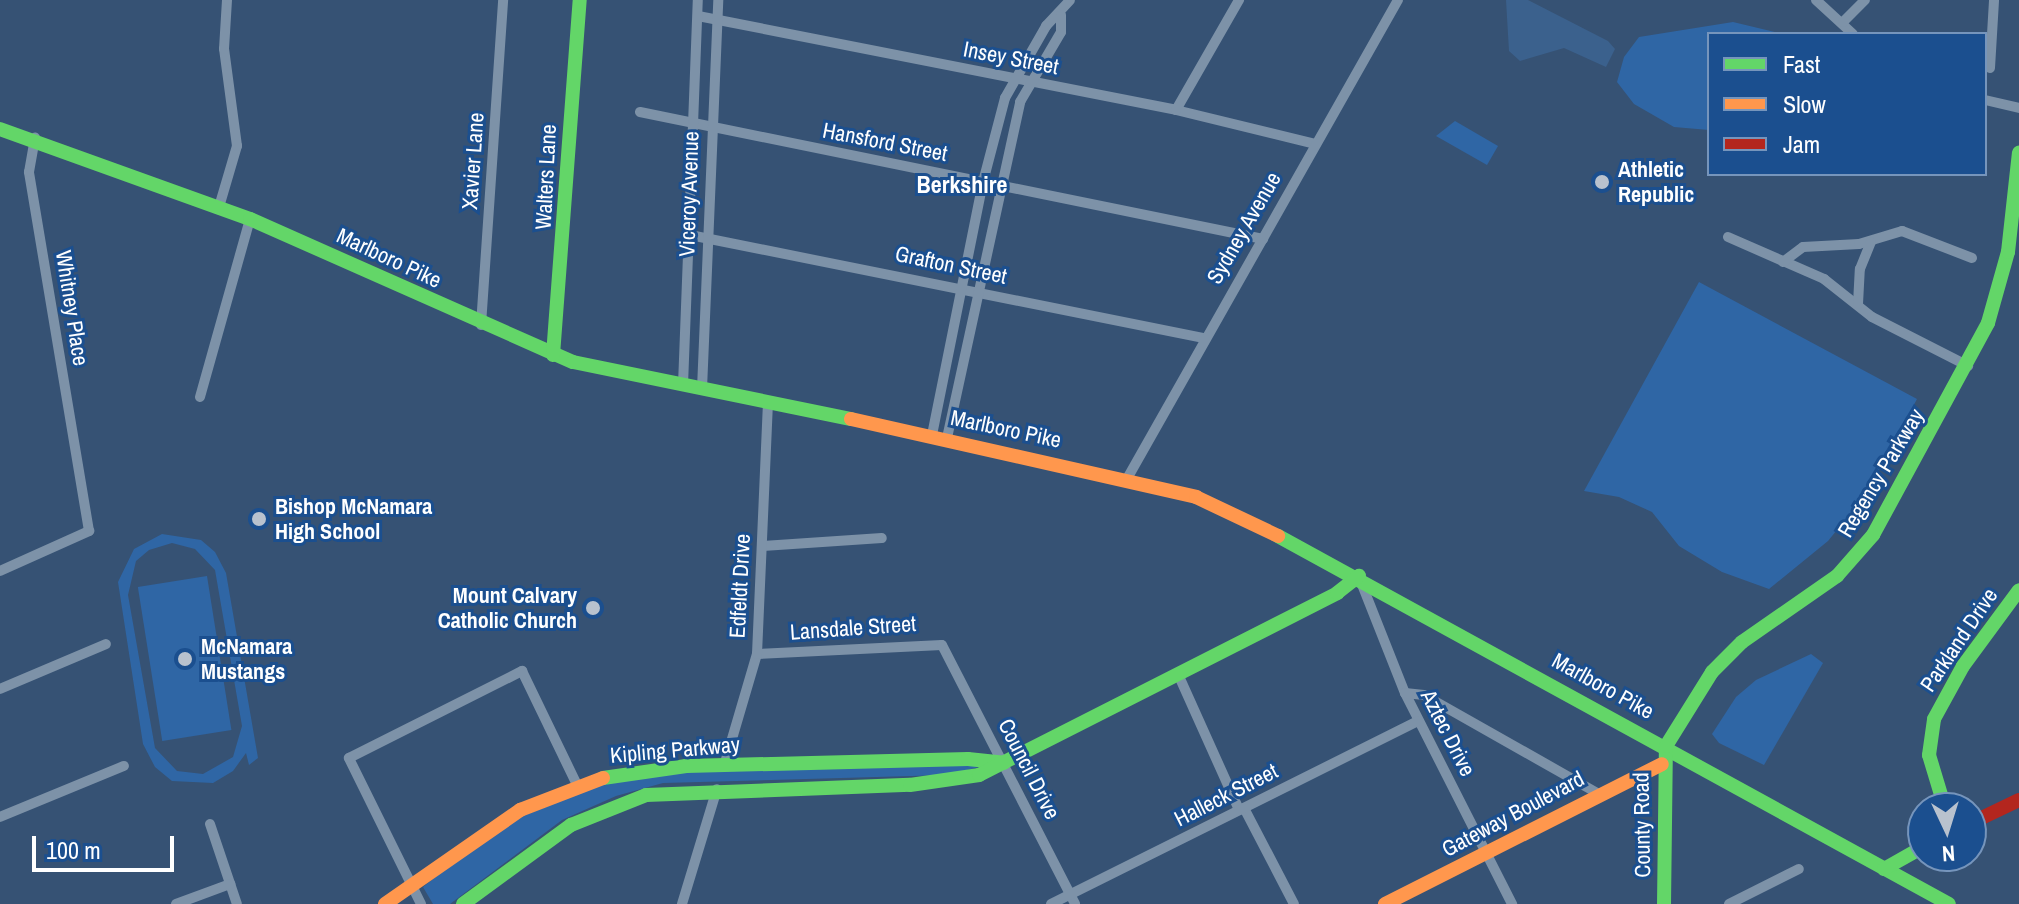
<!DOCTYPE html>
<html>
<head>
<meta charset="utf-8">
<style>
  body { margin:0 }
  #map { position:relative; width:2019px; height:904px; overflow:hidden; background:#365274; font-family:"Archivo Narrow",sans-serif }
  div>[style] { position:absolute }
  .green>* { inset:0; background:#2f66a5; transform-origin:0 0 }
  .water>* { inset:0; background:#3b618d }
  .street>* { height:10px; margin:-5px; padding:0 5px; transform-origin:5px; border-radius:5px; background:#7d92a8 }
  .fast>* { height:14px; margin:-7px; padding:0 7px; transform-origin:7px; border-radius:7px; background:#63d668 }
  .slow>* { height:14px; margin:-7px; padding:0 7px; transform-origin:7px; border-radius:7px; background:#ff974d }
  .jam>* { height:14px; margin:-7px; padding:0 7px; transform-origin:7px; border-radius:7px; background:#b3261e }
  .dots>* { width:22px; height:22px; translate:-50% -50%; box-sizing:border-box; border:4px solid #1b4f8f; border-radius:50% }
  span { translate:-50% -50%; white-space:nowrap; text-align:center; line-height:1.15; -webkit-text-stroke:6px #1b4f8f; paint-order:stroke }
  .street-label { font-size:22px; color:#fff }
  .poi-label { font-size:22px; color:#fff; font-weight:700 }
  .left { translate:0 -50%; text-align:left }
  .right { translate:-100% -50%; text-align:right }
  .neighbourhood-label { font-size:24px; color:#fff; font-weight:700 }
  .legend { position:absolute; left:1707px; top:32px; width:280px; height:144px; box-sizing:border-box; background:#1b4f8f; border:2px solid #7695bc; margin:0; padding:10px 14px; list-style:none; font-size:24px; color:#fff }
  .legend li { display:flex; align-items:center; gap:16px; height:40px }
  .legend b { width:40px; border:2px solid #7695bc }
  .north { position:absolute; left:1907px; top:792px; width:80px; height:80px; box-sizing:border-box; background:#1b4f8f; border:2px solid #7695bc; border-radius:50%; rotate:176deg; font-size:22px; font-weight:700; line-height:32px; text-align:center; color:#fff }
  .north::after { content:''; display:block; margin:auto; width:28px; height:36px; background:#b9c2ce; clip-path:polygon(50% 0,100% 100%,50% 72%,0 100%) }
  .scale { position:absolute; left:32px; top:836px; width:142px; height:36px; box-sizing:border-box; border:4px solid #fff; border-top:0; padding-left:10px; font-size:24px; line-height:28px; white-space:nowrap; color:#fff; -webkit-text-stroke:6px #1b4f8f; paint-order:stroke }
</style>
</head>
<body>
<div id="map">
  <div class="green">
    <div style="clip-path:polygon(1733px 22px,1783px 34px,1709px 34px,1709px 130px,1674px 127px,1634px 104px,1617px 82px,1624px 57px,1639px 37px)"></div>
    <div style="clip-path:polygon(1455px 121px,1498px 146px,1487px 165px,1436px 136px)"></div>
    <div style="clip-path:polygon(1699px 282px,1917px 399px,1867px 493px,1828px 541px,1769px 589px,1722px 572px,1679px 546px,1652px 512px,1619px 497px,1584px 491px)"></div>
    <div style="clip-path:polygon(evenodd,162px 534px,201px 540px,215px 552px,226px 573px,258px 758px,249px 765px,246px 753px,233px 771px,213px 783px,172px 781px,155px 767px,143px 744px,118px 582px,134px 549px,162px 534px,172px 543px,195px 549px,215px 570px,242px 726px,233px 757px,203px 774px,177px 771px,155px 748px,128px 595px,136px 561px,149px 550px,172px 543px)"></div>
    <div style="left:207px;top:576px;width:156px;height:70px;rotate:81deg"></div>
    <div style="clip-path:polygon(1811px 654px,1823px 663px,1764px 765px,1719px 743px,1712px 734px,1736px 697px,1756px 680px)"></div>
    <div style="clip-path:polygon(977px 761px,979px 767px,947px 775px,663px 783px,616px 796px,562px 820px,450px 904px,433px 904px,423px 887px,500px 825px,572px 790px,643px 773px)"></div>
  </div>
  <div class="water">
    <div style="clip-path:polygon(1506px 0,1528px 0,1608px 41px,1615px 49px,1606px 67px,1564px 48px,1520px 61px,1509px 51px)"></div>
  </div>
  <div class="street">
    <div style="left:1816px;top:0;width:50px;rotate:42.6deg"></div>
    <div style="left:698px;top:16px;width:487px;rotate:11.1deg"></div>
    <div style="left:1176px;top:110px;width:143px;rotate:13.7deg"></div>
    <div style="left:1843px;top:22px;width:31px;rotate:-45deg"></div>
    <div style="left:1990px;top:68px;width:68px;rotate:-86.6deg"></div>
    <div style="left:1985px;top:100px;width:35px;rotate:13deg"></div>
    <div style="left:1176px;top:110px;width:127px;rotate:-60.2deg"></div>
    <div style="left:640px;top:112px;width:636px;rotate:11.52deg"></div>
    <div style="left:219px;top:207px;width:64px;rotate:-73.6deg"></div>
    <div style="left:237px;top:146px;width:98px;rotate:-97.6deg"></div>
    <div style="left:224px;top:49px;width:49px;rotate:-86.5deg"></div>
    <div style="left:690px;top:235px;width:523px;rotate:11.35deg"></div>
    <div style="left:1728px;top:237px;width:105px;rotate:23.6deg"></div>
    <div style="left:1824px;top:279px;width:61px;rotate:38.4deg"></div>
    <div style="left:1872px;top:317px;width:108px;rotate:27deg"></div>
    <div style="left:1783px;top:262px;width:25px;rotate:-37deg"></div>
    <div style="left:1803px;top:247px;width:56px;rotate:-3.1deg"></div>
    <div style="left:1859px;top:244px;width:45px;rotate:-16.8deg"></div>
    <div style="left:1902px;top:231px;width:75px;rotate:21.1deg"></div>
    <div style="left:1858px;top:304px;width:35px;rotate:-87deg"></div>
    <div style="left:1860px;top:269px;width:29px;rotate:-68deg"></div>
    <div style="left:481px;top:325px;width:326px;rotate:-86.1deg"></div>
    <div style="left:683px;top:385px;width:385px;rotate:-87.8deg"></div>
    <div style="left:702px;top:389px;width:389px;rotate:-87.6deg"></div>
    <div style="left:200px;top:397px;width:185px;rotate:-74.3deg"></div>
    <div style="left:932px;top:435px;width:258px;rotate:-78.6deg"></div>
    <div style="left:983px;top:182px;width:87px;rotate:-75.3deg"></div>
    <div style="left:1005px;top:98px;width:83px;rotate:-60.3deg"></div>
    <div style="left:1046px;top:26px;width:35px;rotate:-47deg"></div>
    <div style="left:947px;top:438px;width:344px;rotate:-77.7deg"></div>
    <div style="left:1020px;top:102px;width:81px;rotate:-59.6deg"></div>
    <div style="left:1061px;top:32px;width:17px;rotate:-90deg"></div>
    <div style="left:1128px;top:477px;width:548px;rotate:-60.49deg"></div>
    <div style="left:763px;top:546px;width:119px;rotate:-3.8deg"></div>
    <div style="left:0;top:571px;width:98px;rotate:-24.2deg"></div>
    <div style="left:89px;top:531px;width:364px;rotate:-99.5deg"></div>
    <div style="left:29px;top:172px;width:35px;rotate:-80deg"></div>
    <div style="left:1359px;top:577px;width:125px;rotate:68.4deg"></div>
    <div style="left:1405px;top:693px;width:237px;rotate:63.1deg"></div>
    <div style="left:757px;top:654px;width:185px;rotate:-2.8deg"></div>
    <div style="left:942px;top:645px;width:291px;rotate:62.8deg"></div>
    <div style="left:1178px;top:674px;width:149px;rotate:65.8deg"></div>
    <div style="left:0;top:689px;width:115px;rotate:-23deg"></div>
    <div style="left:1405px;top:693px;width:19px;rotate:6deg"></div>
    <div style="left:1424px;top:695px;width:201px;rotate:29.5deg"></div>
    <div style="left:724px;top:766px;width:117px;rotate:-73.6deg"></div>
    <div style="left:757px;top:654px;width:250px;rotate:-87.5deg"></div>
    <div style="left:1244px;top:808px;width:108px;rotate:62.5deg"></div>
    <div style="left:0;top:817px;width:134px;rotate:-22.4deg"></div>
    <div style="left:210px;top:824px;width:84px;rotate:71.4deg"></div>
    <div style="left:176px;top:904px;width:58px;rotate:-20.3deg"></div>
    <div style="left:421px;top:904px;width:163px;rotate:-116.3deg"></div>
    <div style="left:349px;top:758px;width:194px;rotate:-26.7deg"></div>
    <div style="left:522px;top:671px;width:127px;rotate:64.2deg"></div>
    <div style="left:682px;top:904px;width:120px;rotate:-73.1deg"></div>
    <div style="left:1051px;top:904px;width:410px;rotate:-26.5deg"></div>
    <div style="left:1729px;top:904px;width:78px;rotate:-26.6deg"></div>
  </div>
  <div class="fast">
    <div style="left:0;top:129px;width:266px;rotate:19.8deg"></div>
    <div style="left:250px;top:219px;width:353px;rotate:23.9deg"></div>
    <div style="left:573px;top:362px;width:284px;rotate:11.6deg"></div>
    <div style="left:553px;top:355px;width:356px;rotate:-85.7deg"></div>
    <div style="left:1278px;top:536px;width:765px;rotate:28.74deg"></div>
    <div style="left:603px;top:778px;width:84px;rotate:-8.2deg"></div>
    <div style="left:686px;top:766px;width:282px;rotate:-1.4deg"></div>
    <div style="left:968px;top:759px;width:36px;rotate:6deg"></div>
    <div style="left:1945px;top:808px;width:55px;rotate:-106.8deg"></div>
    <div style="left:1929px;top:755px;width:36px;rotate:-82deg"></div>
    <div style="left:1934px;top:719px;width:60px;rotate:-61.3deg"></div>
    <div style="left:1963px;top:666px;width:94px;rotate:-53.6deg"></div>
    <div style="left:1884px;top:869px;width:45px;rotate:-29.4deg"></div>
    <div style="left:463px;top:904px;width:134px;rotate:-36.2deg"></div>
    <div style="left:571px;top:825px;width:81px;rotate:-21.8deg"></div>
    <div style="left:646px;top:795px;width:264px;rotate:-2.2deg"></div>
    <div style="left:910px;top:785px;width:70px;rotate:-8.2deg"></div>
    <div style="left:979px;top:775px;width:402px;rotate:-26.9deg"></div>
    <div style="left:1337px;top:593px;width:28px;rotate:-38deg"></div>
    <div style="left:1664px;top:904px;width:158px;rotate:-89.3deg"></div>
    <div style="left:1666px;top:746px;width:87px;rotate:-58.1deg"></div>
    <div style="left:1712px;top:672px;width:42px;rotate:-45deg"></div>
    <div style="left:1742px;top:642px;width:116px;rotate:-34.8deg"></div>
    <div style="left:1837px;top:576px;width:55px;rotate:-48.7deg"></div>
    <div style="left:1873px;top:535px;width:241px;rotate:-61.5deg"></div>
    <div style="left:1988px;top:323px;width:74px;rotate:-74.3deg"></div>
    <div style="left:2008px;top:252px;width:100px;rotate:-83.7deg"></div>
  </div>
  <div class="slow">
    <div style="left:851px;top:419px;width:354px;rotate:12.7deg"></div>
    <div style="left:1196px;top:497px;width:91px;rotate:25.4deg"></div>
    <div style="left:385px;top:904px;width:165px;rotate:-34.8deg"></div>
    <div style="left:520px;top:810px;width:89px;rotate:-21.1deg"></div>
    <div style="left:1385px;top:904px;width:310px;rotate:-26.8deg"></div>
  </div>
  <div class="jam">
    <div style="left:1971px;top:823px;width:53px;rotate:-25.6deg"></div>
  </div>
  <div class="dots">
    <div style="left:1602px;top:182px;background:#b9c2ce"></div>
    <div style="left:259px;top:519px;background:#b9c2ce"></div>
    <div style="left:593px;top:608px;background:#b9c2ce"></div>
    <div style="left:185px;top:659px;background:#b9c2ce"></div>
  </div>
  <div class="street-label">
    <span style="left:1011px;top:58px;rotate:11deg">Insey Street</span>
    <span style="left:885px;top:142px;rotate:11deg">Hansford Street</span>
    <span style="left:473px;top:161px;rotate:-86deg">Xavier Lane</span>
    <span style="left:546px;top:177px;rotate:-87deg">Walters Lane</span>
    <span style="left:689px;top:194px;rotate:-88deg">Viceroy Avenue</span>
    <span style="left:1244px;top:228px;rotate:-60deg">Sydney Avenue</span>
    <span style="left:389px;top:258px;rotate:25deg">Marlboro Pike</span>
    <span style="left:951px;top:265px;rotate:12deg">Grafton Street</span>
    <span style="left:72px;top:308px;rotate:81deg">Whitney Place</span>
    <span style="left:1006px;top:429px;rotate:12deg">Marlboro Pike</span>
    <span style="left:1881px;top:473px;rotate:-59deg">Regency Parkway</span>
    <span style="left:740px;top:586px;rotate:-87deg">Edfeldt Drive</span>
    <span style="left:853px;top:628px;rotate:-4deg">Lansdale Street</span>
    <span style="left:1959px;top:640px;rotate:-56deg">Parkland Drive</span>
    <span style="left:1603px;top:686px;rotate:29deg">Marlboro Pike</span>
    <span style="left:1448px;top:733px;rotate:63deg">Aztec Drive</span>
    <span style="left:675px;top:750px;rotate:-5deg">Kipling Parkway</span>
    <span style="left:1029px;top:769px;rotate:63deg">Council Drive</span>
    <span style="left:1226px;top:795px;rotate:-27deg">Halleck Street</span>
    <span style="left:1513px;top:814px;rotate:-28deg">Gateway Boulevard</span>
    <span style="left:1642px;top:825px;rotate:-91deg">County Road</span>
  </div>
  <div class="poi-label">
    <span class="left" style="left:1618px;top:182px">Athletic<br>Republic</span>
    <span class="left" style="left:275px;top:519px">Bishop McNamara<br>High School</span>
    <span class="right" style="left:577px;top:608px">Mount Calvary<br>Catholic Church</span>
    <span class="left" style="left:201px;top:659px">McNamara<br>Mustangs</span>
  </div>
  <div class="neighbourhood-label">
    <span style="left:962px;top:185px">Berkshire</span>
  </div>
  <ul class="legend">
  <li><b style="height:10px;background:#63d668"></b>Fast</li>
  <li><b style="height:10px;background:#ff974d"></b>Slow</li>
  <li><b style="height:10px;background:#b3261e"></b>Jam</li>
  </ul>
  <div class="north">N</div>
  <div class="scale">100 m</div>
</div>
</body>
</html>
